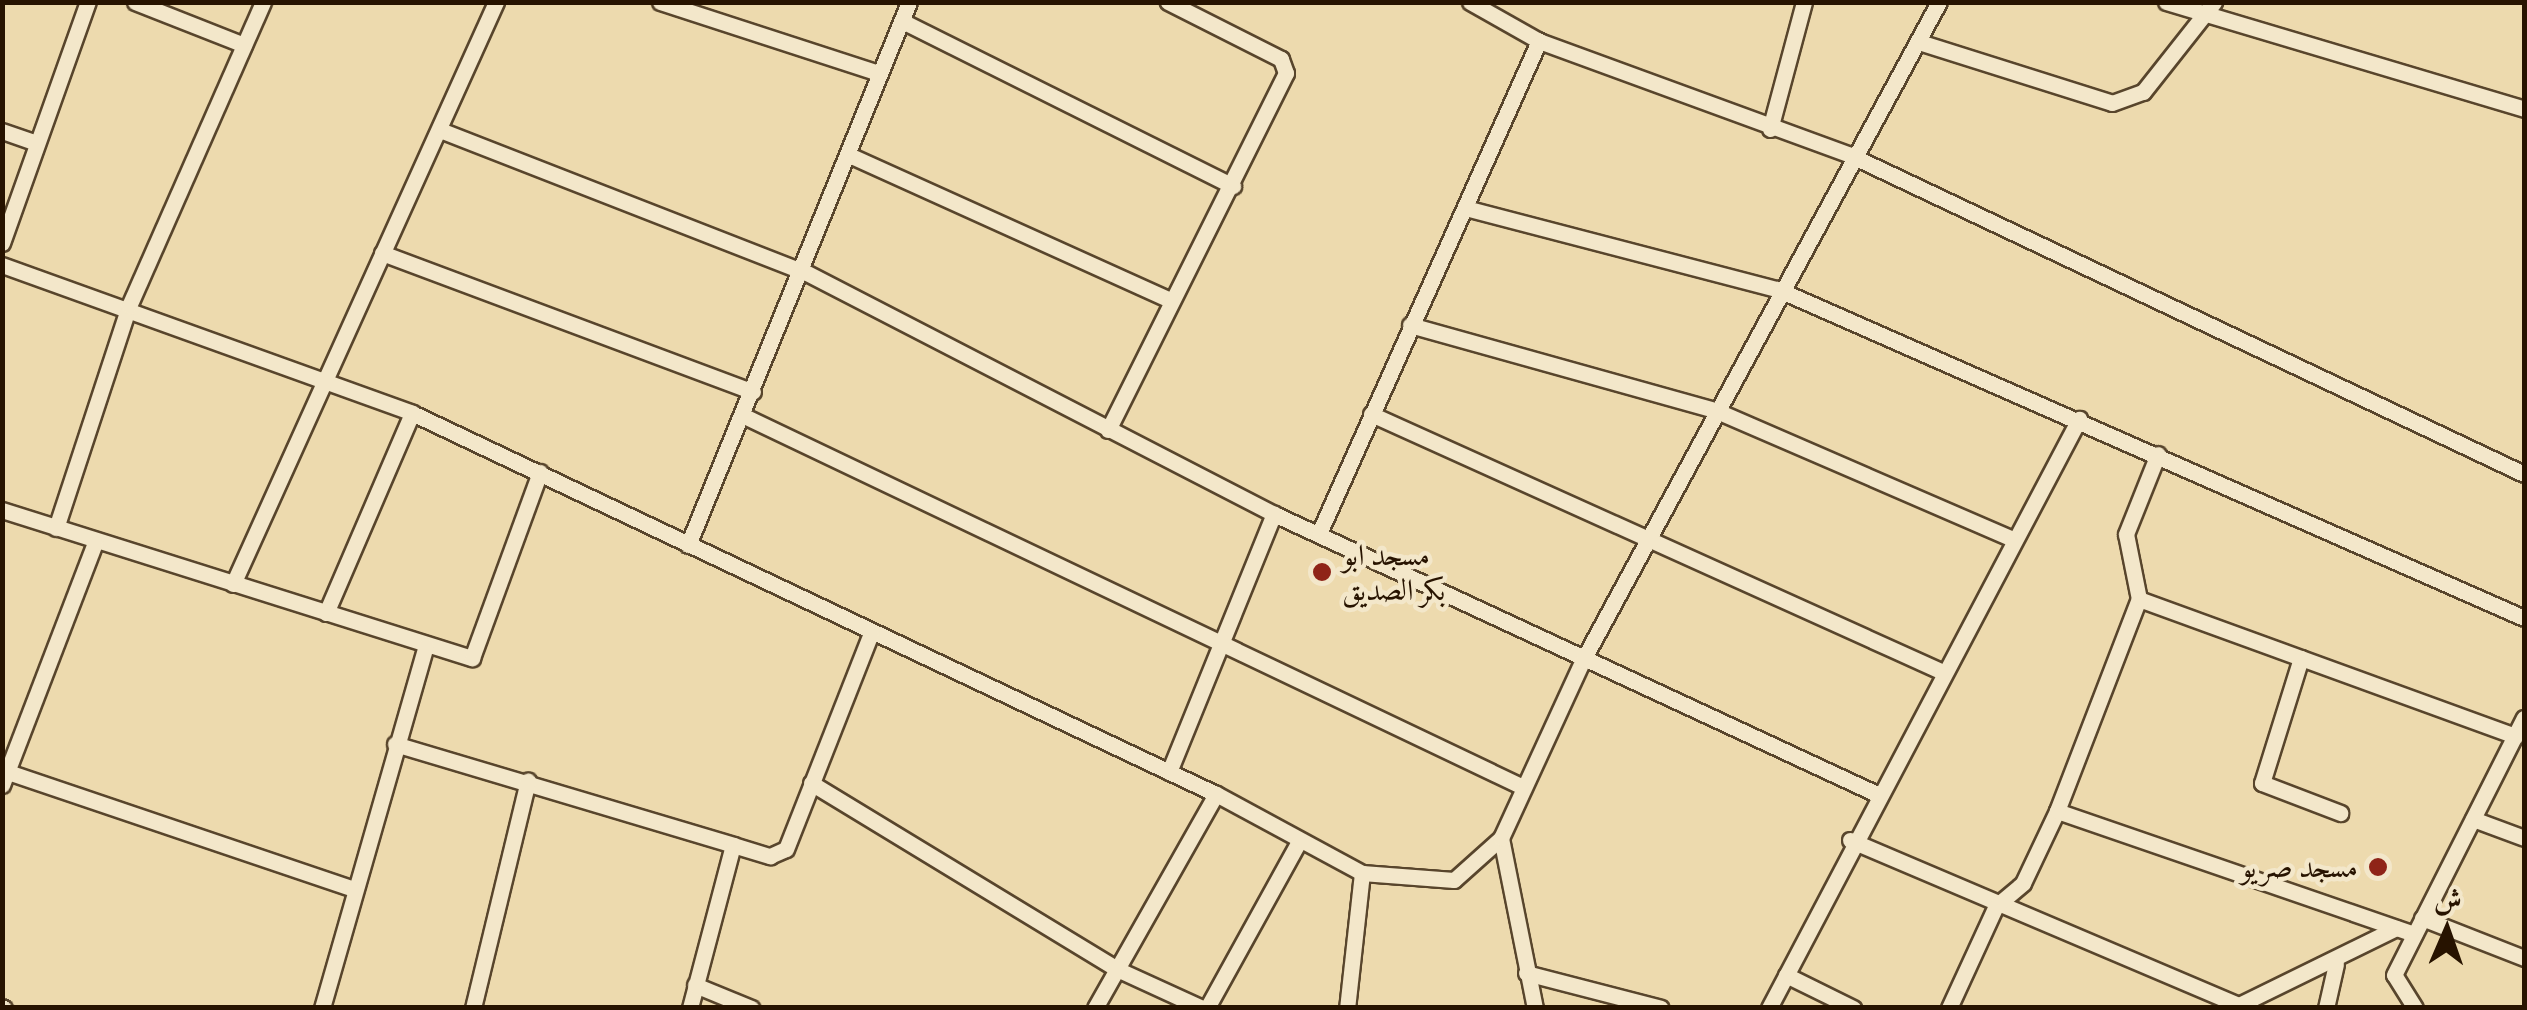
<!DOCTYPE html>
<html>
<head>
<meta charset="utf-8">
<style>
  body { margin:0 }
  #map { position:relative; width:2527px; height:1010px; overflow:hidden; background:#eddaae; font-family:"IM FELL Great Primer",Amiri,serif }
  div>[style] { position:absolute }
  .roads { filter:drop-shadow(2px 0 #58452c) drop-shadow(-2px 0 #58452c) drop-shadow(0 2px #58452c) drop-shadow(0 -2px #58452c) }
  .street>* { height:15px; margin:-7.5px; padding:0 7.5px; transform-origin:7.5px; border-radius:7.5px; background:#f3e7ca }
  .dots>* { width:28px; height:28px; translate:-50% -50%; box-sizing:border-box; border:5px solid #f3e7ca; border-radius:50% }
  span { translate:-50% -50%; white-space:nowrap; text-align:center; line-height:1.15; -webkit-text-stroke:9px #f3e7ca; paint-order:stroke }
  .poi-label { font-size:30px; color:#271300 }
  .left { translate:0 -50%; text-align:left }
  .right { translate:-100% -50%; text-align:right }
  .frame { position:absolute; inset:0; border:5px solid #271300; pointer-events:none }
  .north { position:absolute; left:2397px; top:880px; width:100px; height:100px; -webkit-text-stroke:8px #f3e7ca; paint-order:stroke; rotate:2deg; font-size:28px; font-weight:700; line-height:40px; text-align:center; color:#271300 }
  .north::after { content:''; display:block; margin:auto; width:35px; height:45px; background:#271300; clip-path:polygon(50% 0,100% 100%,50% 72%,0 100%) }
</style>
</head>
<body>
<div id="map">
  <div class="roads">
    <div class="street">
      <div style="left:135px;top:2px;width:117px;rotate:21.5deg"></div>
      <div style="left:660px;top:2px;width:230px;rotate:18deg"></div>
      <div style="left:1470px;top:2px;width:79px;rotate:29.5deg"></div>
      <div style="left:1539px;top:41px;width:331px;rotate:20.1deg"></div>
      <div style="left:1850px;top:155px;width:746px;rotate:25.33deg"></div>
      <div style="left:2166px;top:2px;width:374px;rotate:16.6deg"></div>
      <div style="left:902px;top:21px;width:370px;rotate:26.5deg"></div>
      <div style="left:1919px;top:42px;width:202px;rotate:17.5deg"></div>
      <div style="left:2112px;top:103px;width:33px;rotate:-20deg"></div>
      <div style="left:2143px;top:92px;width:115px;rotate:-51.7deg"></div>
      <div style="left:1770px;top:129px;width:131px;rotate:-75deg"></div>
      <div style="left:440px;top:130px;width:392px;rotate:21.3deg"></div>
      <div style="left:805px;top:272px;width:528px;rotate:27.29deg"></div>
      <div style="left:1274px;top:514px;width:667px;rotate:24.91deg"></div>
      <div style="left:2px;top:131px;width:37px;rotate:19deg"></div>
      <div style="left:849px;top:155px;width:352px;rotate:24.3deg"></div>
      <div style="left:1465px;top:208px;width:322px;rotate:14.6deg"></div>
      <div style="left:1777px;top:289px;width:816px;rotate:23.77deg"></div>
      <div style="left:2px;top:243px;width:256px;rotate:-70.4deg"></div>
      <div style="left:382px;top:253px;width:396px;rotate:20.5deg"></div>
      <div style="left:2px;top:265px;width:436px;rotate:19.8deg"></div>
      <div style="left:412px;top:413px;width:890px;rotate:25.36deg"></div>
      <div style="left:1216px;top:794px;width:166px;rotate:28.4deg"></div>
      <div style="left:1362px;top:873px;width:136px;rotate:96.3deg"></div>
      <div style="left:1410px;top:325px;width:319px;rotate:15.6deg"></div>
      <div style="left:1717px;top:411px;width:320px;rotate:23.4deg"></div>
      <div style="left:1371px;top:414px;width:627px;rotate:24.28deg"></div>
      <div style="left:742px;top:415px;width:865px;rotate:25.47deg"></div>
      <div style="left:1108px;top:430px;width:399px;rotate:-63.5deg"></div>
      <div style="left:1286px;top:73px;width:15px;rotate:-110deg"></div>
      <div style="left:1281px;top:59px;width:127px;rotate:-153.2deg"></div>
      <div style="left:2px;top:510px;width:493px;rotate:17.5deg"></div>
      <div style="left:472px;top:658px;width:198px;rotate:-69.9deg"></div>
      <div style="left:56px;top:528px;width:234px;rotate:-71.8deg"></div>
      <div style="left:129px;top:306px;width:332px;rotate:-66.2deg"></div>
      <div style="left:1320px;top:531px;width:537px;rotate:-65.92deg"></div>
      <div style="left:688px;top:545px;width:586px;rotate:-67.85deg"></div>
      <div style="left:233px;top:584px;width:639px;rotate:-65.68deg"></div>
      <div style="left:2139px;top:599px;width:401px;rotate:20deg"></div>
      <div style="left:326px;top:613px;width:218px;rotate:-66.7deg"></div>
      <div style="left:2301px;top:658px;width:131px;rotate:107.3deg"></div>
      <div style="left:2262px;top:783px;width:84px;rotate:21deg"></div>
      <div style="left:395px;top:744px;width:353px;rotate:16.6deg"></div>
      <div style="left:733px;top:845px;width:169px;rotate:104.8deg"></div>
      <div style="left:8px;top:772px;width:365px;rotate:18.7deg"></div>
      <div style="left:1169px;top:772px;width:279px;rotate:-67.9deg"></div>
      <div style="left:811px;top:783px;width:360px;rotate:31.3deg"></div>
      <div style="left:1119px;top:970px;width:91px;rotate:24.6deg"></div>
      <div style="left:2px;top:785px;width:259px;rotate:-69deg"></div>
      <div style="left:2057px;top:811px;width:378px;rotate:19deg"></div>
      <div style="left:2473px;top:819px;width:54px;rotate:20.4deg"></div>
      <div style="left:1501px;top:838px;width:173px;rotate:78.7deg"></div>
      <div style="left:1850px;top:840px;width:423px;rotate:23deg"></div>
      <div style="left:2239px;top:1005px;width:175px;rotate:-26.1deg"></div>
      <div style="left:733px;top:845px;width:39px;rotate:17deg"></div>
      <div style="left:770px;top:856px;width:17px;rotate:-24deg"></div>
      <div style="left:786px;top:849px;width:232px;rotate:-68.5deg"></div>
      <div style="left:1362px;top:873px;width:92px;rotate:4.4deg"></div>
      <div style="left:1454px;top:880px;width:63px;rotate:-41.8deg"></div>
      <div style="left:1501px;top:838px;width:196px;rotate:-65.3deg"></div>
      <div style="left:1583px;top:660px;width:748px;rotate:-61.59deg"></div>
      <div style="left:2422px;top:918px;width:110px;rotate:21.4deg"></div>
      <div style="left:1526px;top:973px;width:139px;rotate:14.5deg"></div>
      <div style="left:1786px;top:975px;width:75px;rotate:26.2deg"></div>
      <div style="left:695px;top:985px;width:61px;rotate:22.3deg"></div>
      <div style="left:2px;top:1007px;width:2px;rotate:27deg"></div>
      <div style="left:322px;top:1008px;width:377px;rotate:-74deg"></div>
      <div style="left:473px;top:1008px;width:234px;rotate:-76.4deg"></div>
      <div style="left:1095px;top:1008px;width:246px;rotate:-60.5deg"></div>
      <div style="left:1207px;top:1008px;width:191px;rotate:-61.1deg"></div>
      <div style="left:1769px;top:1008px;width:666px;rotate:-62.24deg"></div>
      <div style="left:1949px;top:1008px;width:112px;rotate:-65.3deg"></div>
      <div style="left:1996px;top:906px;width:35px;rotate:-40deg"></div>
      <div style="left:2023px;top:883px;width:80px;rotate:-64.7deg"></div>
      <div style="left:2057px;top:811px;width:227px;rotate:-68.9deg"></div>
      <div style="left:2139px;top:599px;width:66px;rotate:-101.3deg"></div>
      <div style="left:2126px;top:534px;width:86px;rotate:-68.2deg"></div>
      <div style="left:2326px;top:1008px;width:45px;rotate:-77.2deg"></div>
      <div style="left:2415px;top:1008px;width:39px;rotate:-122deg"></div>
      <div style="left:2394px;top:975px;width:288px;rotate:-63.2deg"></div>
    </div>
  </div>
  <div class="dots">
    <div style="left:1322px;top:572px;background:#8f2418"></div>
    <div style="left:2378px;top:867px;background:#8f2418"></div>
  </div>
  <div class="poi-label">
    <span class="left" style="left:1342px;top:572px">مسجد ابو<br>بكر الصديق</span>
    <span class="right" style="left:2358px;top:867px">مسجد صريو</span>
  </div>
  <div class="frame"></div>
  <div class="north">ش</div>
</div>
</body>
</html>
